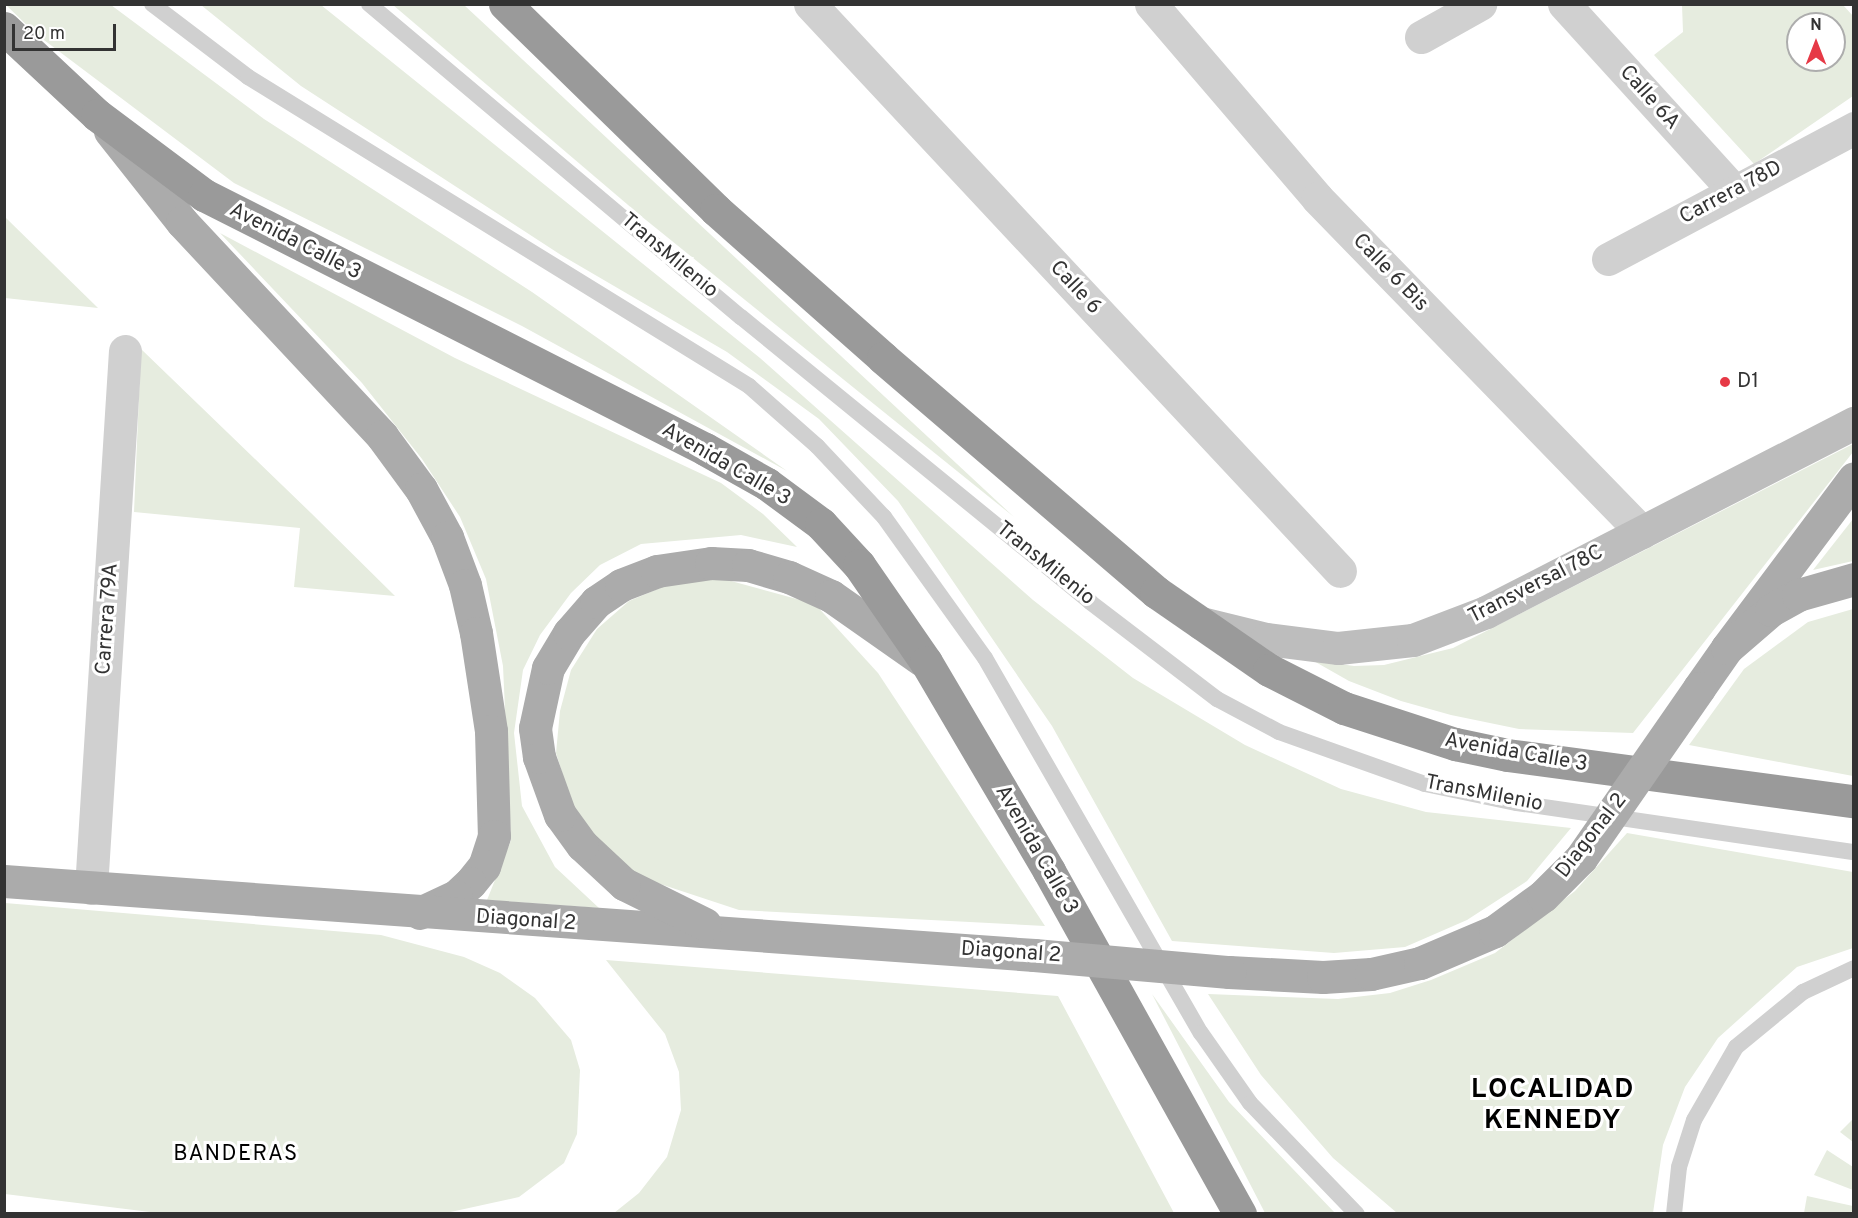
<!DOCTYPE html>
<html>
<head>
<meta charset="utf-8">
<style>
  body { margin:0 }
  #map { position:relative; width:1858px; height:1218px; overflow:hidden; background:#fff; font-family:Overpass,sans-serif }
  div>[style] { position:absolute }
  .green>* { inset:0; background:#e6ecdf }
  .lane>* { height:16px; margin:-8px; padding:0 8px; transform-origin:8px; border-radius:8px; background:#d0d0d0 }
  .street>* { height:33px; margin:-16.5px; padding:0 16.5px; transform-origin:16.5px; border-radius:16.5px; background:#d0d0d0 }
  .secondary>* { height:33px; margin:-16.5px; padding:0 16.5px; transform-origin:16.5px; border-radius:16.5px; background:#bdbdbd }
  .primary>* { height:33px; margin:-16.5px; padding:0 16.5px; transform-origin:16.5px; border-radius:16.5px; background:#ababab }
  .highway>* { height:33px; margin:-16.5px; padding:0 16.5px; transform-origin:16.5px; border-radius:16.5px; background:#9a9a9a }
  .primary-bridge>* { height:33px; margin:-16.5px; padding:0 16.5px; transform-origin:16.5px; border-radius:16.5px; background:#ababab }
  .dots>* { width:16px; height:16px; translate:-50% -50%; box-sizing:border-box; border:3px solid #fff; border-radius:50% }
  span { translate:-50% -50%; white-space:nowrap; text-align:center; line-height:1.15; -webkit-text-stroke:6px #fff; paint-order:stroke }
  .street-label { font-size:21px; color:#333 }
  .poi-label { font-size:21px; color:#333 }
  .left { translate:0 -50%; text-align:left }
  .neighbourhood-label { font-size:22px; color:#000; letter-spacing:1.5px }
  .district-label { font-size:27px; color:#000; font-weight:700; letter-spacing:1.5px }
  .frame { position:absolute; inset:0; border:6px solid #333; pointer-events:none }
  .north { position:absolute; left:1786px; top:12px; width:60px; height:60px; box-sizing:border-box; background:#fff; border:2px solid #adadad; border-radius:50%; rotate:0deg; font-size:16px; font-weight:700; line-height:24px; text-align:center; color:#333 }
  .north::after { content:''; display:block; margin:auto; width:21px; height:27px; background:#e63946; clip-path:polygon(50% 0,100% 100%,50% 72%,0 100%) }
  .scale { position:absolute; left:12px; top:24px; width:104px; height:27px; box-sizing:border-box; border:3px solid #333; border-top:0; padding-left:8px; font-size:18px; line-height:21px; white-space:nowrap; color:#333; -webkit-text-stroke:4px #fff; paint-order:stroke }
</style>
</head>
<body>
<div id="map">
  <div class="green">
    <div style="clip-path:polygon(6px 5px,111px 5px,264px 119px,532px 292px,787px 471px,522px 326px,234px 183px,36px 34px)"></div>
    <div style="clip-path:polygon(201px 5px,321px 5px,760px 358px,1033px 600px,1133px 678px,1245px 745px,1341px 789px,1426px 812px,1571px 828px,1527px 881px,1467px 920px,1405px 947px,1334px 953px,1172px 941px,1052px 726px,898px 501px,819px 419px,727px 352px,561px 255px,301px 86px)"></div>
    <div style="clip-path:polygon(393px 5px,464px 5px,1014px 517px,641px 216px)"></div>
    <div style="clip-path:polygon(evenodd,1682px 5px,1843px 5px,1853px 16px,1853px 96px,1754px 164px,1654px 55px,1683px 32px,1682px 5px,1798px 24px,1834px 24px,1834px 60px,1798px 60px,1798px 24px)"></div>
    <div style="clip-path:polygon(4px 217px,5px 217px,98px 308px,5px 298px)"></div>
    <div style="clip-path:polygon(220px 233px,455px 358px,721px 483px,763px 514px,797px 547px,741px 535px,641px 544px,600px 565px,571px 593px,540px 635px,523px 670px,514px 733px,522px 806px,555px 867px,599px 908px,487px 900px,511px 840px,503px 666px,486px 579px,460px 517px,422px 459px,362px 383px)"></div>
    <div style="clip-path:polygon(141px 349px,311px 513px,395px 596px,294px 587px,300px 528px,134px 512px)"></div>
    <div style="clip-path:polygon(1853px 444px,1853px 452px,1633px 733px,1519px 729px,1451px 715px,1401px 701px,1349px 681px,1312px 660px,1354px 666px,1384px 665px,1453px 648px)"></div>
    <div style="clip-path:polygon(1853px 519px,1853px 561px,1813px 570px)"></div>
    <div style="clip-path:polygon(720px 578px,815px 604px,878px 673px,1045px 926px,739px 910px,636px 876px,577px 820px,556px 753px,560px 711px,571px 670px,597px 629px,629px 601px,670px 584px)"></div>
    <div style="clip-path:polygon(1853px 609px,1853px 776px,1689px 745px,1744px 669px,1808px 622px)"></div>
    <div style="clip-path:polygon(1627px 833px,1853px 872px,1853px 948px,1797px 967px,1718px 1038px,1685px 1087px,1663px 1145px,1653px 1213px,1397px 1213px,1333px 1158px,1261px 1075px,1208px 994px,1338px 999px,1390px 993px,1431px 980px,1495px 953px,1575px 891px)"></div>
    <div style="clip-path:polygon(5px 903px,381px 935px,464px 957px,500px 973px,535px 998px,571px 1040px,580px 1070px,577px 1134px,564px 1163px,519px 1197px,446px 1213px,166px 1214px,5px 1194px)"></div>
    <div style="clip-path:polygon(606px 960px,1058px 996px,1174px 1213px,614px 1213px,639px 1193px,667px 1157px,681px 1110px,679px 1072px,665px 1034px)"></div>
    <div style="clip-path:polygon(1152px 994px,1229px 1102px,1335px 1213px,1265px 1213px)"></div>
    <div style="clip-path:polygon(1853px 1119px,1853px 1142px,1840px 1132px)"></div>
    <div style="clip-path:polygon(1827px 1150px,1853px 1167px,1853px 1190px,1814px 1175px)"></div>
    <div style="clip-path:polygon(1807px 1196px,1853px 1206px,1853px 1213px,1804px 1213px)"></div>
  </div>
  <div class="lane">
    <div style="left:152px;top:4px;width:121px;rotate:37.2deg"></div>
    <div style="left:248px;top:77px;width:589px;rotate:31.66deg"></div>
    <div style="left:749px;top:386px;width:91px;rotate:41.4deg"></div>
    <div style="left:817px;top:446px;width:98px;rotate:46.7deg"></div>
    <div style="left:884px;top:517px;width:173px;rotate:54.4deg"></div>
    <div style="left:985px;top:658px;width:433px;rotate:60.1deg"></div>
    <div style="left:1201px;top:1033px;width:85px;rotate:55deg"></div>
    <div style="left:1250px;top:1103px;width:154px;rotate:46.1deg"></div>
    <div style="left:369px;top:4px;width:486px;rotate:40.1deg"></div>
    <div style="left:741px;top:317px;width:451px;rotate:39.2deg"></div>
    <div style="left:1090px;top:602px;width:160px;rotate:37.4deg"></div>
    <div style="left:1217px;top:699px;width:70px;rotate:28deg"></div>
    <div style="left:1279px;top:732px;width:155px;rotate:19.6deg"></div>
    <div style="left:1425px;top:784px;width:94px;rotate:11.7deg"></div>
    <div style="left:1517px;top:803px;width:341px;rotate:8.3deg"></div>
    <div style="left:1674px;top:1214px;width:47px;rotate:-83.9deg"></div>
    <div style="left:1679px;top:1167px;width:49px;rotate:-72.3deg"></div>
    <div style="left:1694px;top:1120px;width:84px;rotate:-60.1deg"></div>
    <div style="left:1736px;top:1047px;width:87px;rotate:-39.4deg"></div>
    <div style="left:1803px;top:992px;width:56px;rotate:-25.2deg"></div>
  </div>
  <div class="street">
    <div style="left:810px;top:4px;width:776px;rotate:46.93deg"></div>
    <div style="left:1151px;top:4px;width:255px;rotate:49.4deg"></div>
    <div style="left:1317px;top:198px;width:466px;rotate:45.8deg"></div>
    <div style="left:1564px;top:4px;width:253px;rotate:47.7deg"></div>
    <div style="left:1421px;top:37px;width:68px;rotate:-29.2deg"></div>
    <div style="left:1608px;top:259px;width:279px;rotate:-28deg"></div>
    <div style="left:91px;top:888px;width:538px;rotate:-86.38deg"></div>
  </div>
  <div class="secondary">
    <div style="left:1201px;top:623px;width:67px;rotate:13.8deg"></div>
    <div style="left:1266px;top:639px;width:73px;rotate:7.1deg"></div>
    <div style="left:1338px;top:648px;width:75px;rotate:-6.1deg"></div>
    <div style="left:1413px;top:640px;width:78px;rotate:-21deg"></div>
    <div style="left:1486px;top:612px;width:414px;rotate:-27.2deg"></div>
  </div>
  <div class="primary">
    <div style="left:110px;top:131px;width:116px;rotate:51.6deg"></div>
    <div style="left:182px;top:222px;width:293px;rotate:46.9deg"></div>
    <div style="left:382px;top:436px;width:66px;rotate:53.7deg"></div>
    <div style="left:421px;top:489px;width:55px;rotate:61.6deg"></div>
    <div style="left:447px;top:537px;width:51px;rotate:69.4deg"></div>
    <div style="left:465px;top:585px;width:49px;rotate:77.1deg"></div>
    <div style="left:476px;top:633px;width:99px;rotate:81.3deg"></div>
    <div style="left:491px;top:731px;width:105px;rotate:88.4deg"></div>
    <div style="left:494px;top:836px;width:32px;rotate:108deg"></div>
    <div style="left:484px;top:866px;width:22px;rotate:129deg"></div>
    <div style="left:470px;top:883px;width:19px;rotate:137deg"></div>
    <div style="left:456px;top:896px;width:40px;rotate:155deg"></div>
    <div style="left:1727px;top:648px;width:212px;rotate:-53.2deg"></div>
    <div style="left:1699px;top:688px;width:49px;rotate:-55deg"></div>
    <div style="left:1727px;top:648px;width:58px;rotate:-40.8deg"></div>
    <div style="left:1771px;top:610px;width:31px;rotate:-29deg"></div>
    <div style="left:1798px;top:595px;width:58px;rotate:-15.9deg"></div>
    <div style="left:4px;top:881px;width:1033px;rotate:4.11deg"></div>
    <div style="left:705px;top:924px;width:90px;rotate:-153.7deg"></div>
    <div style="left:624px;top:884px;width:57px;rotate:-137.1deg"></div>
    <div style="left:582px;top:845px;width:37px;rotate:-126deg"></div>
    <div style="left:560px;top:815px;width:62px;rotate:-109.9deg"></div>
    <div style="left:539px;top:757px;width:29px;rotate:-98deg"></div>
    <div style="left:535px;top:728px;width:61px;rotate:-77.8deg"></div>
    <div style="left:548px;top:668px;width:41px;rotate:-59deg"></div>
    <div style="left:569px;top:633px;width:41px;rotate:-48.9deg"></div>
    <div style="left:596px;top:602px;width:30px;rotate:-34deg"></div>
    <div style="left:621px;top:585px;width:39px;rotate:-21deg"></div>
    <div style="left:657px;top:571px;width:55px;rotate:-8.4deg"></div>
    <div style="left:711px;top:563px;width:37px;rotate:3deg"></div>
    <div style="left:748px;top:565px;width:43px;rotate:16.3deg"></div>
    <div style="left:789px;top:577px;width:46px;rotate:24.3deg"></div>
    <div style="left:831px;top:596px;width:111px;rotate:35.1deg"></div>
    <div style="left:1229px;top:972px;width:94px;rotate:3deg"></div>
    <div style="left:1323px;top:977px;width:48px;rotate:-3.6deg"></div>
    <div style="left:1371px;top:974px;width:50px;rotate:-12.7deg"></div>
    <div style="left:1420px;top:963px;width:82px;rotate:-23.1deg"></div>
    <div style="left:1495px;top:931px;width:59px;rotate:-36.1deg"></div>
    <div style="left:1543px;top:896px;width:54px;rotate:-45deg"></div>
  </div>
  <div class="highway">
    <div style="left:505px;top:4px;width:295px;rotate:44.3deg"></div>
    <div style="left:716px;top:210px;width:223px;rotate:41.5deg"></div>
    <div style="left:883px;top:358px;width:360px;rotate:40.6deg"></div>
    <div style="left:1156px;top:592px;width:137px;rotate:34.6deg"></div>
    <div style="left:1269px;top:670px;width:84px;rotate:26.9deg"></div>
    <div style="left:1344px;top:708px;width:117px;rotate:18deg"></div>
    <div style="left:1455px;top:744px;width:53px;rotate:11.9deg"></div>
    <div style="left:1507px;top:755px;width:350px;rotate:7.6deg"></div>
    <div style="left:4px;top:28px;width:127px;rotate:43.1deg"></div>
    <div style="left:97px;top:115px;width:134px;rotate:36.8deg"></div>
    <div style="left:204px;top:195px;width:562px;rotate:26.88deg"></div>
    <div style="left:705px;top:449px;width:71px;rotate:29.4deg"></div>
    <div style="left:767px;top:484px;width:67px;rotate:36.5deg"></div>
    <div style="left:821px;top:524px;width:56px;rotate:47.2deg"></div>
    <div style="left:859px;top:565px;width:118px;rotate:55.4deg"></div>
    <div style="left:926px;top:662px;width:243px;rotate:59.5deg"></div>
    <div style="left:1049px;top:871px;width:393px;rotate:60.9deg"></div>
  </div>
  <div class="primary-bridge">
    <div style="left:1581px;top:858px;width:207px;rotate:-55.2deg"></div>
    <div style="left:1034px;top:955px;width:196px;rotate:5deg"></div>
  </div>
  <div class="dots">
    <div style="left:1725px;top:382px;background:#e63946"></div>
  </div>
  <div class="street-label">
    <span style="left:1649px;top:98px;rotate:48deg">Calle 6A</span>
    <span style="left:1731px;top:193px;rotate:-28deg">Carrera 78D</span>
    <span style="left:295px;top:242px;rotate:27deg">Avenida Calle 3</span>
    <span style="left:669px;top:256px;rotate:40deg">TransMilenio</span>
    <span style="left:1390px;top:273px;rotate:46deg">Calle 6 Bis</span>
    <span style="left:1075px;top:288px;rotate:47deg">Calle 6</span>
    <span style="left:726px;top:465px;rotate:30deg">Avenida Calle 3</span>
    <span style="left:1045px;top:564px;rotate:39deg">TransMilenio</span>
    <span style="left:1536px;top:585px;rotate:-27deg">Transversal 78C</span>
    <span style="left:108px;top:619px;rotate:-86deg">Carrera 79A</span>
    <span style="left:1516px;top:753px;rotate:10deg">Avenida Calle 3</span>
    <span style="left:1484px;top:794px;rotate:11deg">TransMilenio</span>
    <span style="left:1592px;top:836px;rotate:-52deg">Diagonal 2</span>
    <span style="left:1036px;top:850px;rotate:60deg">Avenida Calle 3</span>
    <span style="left:526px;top:921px;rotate:4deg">Diagonal 2</span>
    <span style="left:1011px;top:953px;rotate:4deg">Diagonal 2</span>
  </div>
  <div class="poi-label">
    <span class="left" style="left:1737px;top:382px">D1</span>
  </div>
  <div class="neighbourhood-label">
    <span style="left:236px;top:1155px">BANDERAS</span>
  </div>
  <div class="district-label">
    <span style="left:1553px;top:1106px">LOCALIDAD<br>KENNEDY</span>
  </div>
  <div class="frame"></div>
  <div class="north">N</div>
  <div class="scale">20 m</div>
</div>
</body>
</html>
